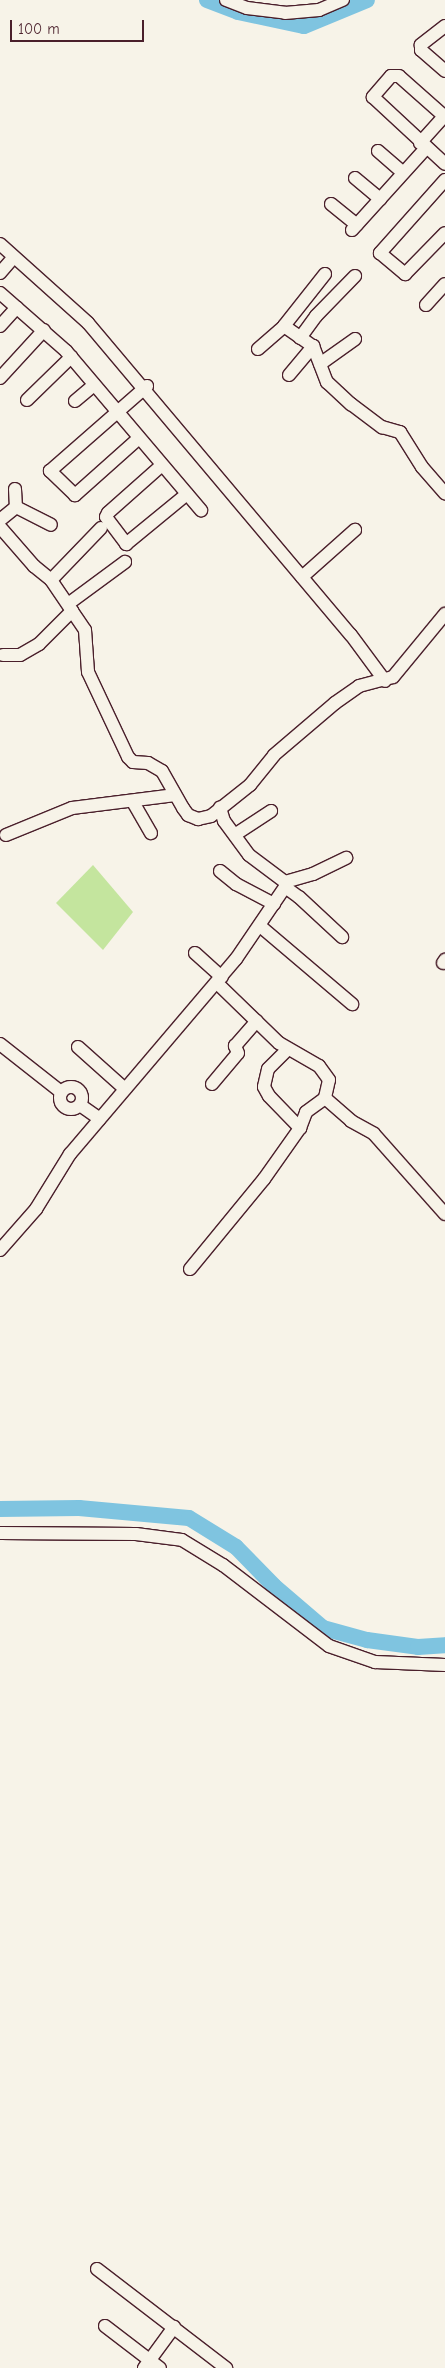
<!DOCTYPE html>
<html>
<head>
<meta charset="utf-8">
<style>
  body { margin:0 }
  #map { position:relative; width:445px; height:2368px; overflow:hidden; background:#f7f3e8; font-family:"Comic Neue",sans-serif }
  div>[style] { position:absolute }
  .green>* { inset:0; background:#c4e59e }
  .river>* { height:16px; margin:-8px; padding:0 8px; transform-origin:8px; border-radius:8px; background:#7fc4e0 }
  .roads { filter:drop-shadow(1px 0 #4a1f2b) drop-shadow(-1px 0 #4a1f2b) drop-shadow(0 1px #4a1f2b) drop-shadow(0 -1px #4a1f2b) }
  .minor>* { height:12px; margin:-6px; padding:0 6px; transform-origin:6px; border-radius:6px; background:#f7f3e8 }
  .minor>.ring { margin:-6px; padding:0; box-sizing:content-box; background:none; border:12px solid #f7f3e8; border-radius:50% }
  span { translate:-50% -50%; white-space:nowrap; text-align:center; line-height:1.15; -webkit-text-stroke:5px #f7f3e8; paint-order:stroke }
  .scale { position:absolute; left:10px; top:20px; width:134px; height:22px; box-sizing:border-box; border:2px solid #4a1f2b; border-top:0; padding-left:6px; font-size:15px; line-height:18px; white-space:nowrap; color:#4a1f2b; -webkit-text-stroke:4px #f7f3e8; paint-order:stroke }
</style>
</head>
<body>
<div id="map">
  <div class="green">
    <div style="clip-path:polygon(93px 865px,133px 912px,103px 950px,56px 903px)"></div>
  </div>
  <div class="river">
    <div style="left:207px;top:0;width:33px;rotate:21deg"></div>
    <div style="left:238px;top:12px;width:67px;rotate:12deg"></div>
    <div style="left:304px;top:26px;width:68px;rotate:-22.4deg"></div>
    <div style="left:0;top:1509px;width:79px;rotate:-0.7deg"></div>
    <div style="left:79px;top:1508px;width:110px;rotate:5.2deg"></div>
    <div style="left:189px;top:1518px;width:55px;rotate:31.7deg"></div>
    <div style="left:236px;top:1547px;width:54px;rotate:45.7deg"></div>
    <div style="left:274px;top:1586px;width:65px;rotate:40.6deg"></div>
    <div style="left:323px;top:1628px;width:46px;rotate:15.3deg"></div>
    <div style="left:367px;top:1640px;width:51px;rotate:7.8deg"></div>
    <div style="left:418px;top:1647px;width:27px;rotate:-4deg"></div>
  </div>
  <div class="roads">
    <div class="minor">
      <div style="left:226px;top:0;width:22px;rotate:21deg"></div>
      <div style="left:247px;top:8px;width:38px;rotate:7deg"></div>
      <div style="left:285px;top:13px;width:34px;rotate:-5deg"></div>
      <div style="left:319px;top:10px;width:26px;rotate:-23deg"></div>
      <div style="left:445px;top:26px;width:31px;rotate:142deg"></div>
      <div style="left:421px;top:45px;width:5px;rotate:90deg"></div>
      <div style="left:421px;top:50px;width:32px;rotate:41deg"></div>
      <div style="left:444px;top:116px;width:60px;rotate:-138.4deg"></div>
      <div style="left:399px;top:76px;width:8px;rotate:180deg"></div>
      <div style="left:391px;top:76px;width:28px;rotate:131deg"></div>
      <div style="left:373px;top:97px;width:98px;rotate:42.9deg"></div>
      <div style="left:420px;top:143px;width:38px;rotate:-48deg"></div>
      <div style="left:378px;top:151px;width:33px;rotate:41deg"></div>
      <div style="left:355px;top:178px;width:33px;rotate:40deg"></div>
      <div style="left:445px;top:180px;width:98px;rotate:131.7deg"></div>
      <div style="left:380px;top:253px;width:33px;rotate:40deg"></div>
      <div style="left:405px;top:274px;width:57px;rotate:-45.7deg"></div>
      <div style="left:331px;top:204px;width:33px;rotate:39deg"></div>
      <div style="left:352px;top:230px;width:110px;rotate:-47.9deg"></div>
      <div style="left:0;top:244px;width:118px;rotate:41.9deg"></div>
      <div style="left:88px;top:323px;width:408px;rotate:49.9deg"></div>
      <div style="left:351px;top:635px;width:57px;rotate:53.5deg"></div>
      <div style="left:0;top:273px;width:21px;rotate:-49deg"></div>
      <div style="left:325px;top:274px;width:66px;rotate:128.3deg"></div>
      <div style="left:284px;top:326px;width:35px;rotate:35deg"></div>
      <div style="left:313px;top:346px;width:39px;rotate:69deg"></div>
      <div style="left:327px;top:382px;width:33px;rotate:43deg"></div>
      <div style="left:351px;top:404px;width:39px;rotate:37deg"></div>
      <div style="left:382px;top:427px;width:19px;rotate:16deg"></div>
      <div style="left:400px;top:432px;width:41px;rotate:57.8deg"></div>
      <div style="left:422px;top:467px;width:35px;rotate:49deg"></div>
      <div style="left:0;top:293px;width:88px;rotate:41.3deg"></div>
      <div style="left:66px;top:351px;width:209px;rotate:49.7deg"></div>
      <div style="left:426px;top:305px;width:28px;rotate:-48deg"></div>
      <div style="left:0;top:326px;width:25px;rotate:-48deg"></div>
      <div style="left:300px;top:338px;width:27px;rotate:-54deg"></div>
      <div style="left:316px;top:316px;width:56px;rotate:-45.7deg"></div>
      <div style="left:258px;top:349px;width:35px;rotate:-41deg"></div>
      <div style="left:320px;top:364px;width:43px;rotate:-35.5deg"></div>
      <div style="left:289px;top:375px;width:38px;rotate:-50deg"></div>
      <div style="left:0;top:378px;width:65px;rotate:-47.5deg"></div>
      <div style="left:27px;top:400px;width:62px;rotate:-44.3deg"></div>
      <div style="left:75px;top:401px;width:25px;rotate:-40deg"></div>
      <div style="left:139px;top:438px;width:86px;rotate:138.3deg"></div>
      <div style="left:75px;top:495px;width:35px;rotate:-136deg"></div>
      <div style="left:50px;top:471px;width:129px;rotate:-41.2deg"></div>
      <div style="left:162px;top:465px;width:72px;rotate:138.4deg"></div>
      <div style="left:108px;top:513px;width:4px;rotate:117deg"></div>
      <div style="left:106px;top:517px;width:34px;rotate:53deg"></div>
      <div style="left:126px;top:544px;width:79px;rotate:-39.3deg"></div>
      <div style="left:15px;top:489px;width:18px;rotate:87deg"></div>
      <div style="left:0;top:520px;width:21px;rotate:-39deg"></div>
      <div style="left:16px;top:507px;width:39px;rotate:27deg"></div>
      <div style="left:0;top:527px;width:52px;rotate:48.9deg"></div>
      <div style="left:34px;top:566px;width:22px;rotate:39deg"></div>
      <div style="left:51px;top:580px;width:60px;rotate:55.8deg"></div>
      <div style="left:85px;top:630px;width:42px;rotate:85.9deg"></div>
      <div style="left:88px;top:672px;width:94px;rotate:64.8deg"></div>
      <div style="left:128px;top:757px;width:7px;rotate:45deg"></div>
      <div style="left:133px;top:762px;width:15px;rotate:4deg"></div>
      <div style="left:148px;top:763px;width:16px;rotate:30deg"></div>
      <div style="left:162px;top:771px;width:43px;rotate:60.4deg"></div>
      <div style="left:183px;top:808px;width:9px;rotate:54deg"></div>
      <div style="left:188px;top:815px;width:11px;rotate:22deg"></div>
      <div style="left:198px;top:819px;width:13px;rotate:-13deg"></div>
      <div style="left:211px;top:816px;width:50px;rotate:-38.5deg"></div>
      <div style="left:250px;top:785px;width:38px;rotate:-51deg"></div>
      <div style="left:274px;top:755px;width:80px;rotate:-40.4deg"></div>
      <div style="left:335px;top:703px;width:29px;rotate:-35deg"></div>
      <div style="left:359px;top:686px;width:35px;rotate:-15deg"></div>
      <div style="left:393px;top:677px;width:82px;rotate:-50.5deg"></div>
      <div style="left:302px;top:577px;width:71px;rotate:-41.6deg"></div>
      <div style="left:51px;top:580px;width:72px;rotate:-46.1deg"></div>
      <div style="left:68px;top:604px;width:71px;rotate:-36.4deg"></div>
      <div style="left:3px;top:655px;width:17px"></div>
      <div style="left:20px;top:655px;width:22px;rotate:-30deg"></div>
      <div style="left:39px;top:644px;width:47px;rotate:-45deg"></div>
      <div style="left:133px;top:802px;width:36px;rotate:60deg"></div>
      <div style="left:236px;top:834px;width:42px;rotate:-33.3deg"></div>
      <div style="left:6px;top:835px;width:71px;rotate:-22.2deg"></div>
      <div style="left:72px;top:808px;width:104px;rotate:-7.2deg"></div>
      <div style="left:220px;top:871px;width:21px;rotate:39deg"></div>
      <div style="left:236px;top:884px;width:43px;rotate:27.8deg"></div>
      <div style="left:285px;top:882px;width:29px;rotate:-16deg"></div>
      <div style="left:313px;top:874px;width:37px;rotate:-26deg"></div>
      <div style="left:285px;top:887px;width:17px;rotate:36deg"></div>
      <div style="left:299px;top:897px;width:59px;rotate:42.9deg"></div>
      <div style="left:260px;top:926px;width:121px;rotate:40.3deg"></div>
      <div style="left:195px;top:953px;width:36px;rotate:42deg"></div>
      <div style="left:443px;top:963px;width:4px;rotate:-56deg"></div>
      <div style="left:217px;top:983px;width:86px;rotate:44.1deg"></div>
      <div style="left:279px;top:1043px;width:46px;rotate:29.9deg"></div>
      <div style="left:319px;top:1066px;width:17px;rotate:54deg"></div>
      <div style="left:329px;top:1080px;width:18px;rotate:103deg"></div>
      <div style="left:325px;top:1098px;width:35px;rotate:41deg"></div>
      <div style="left:351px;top:1121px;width:26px;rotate:29deg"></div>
      <div style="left:374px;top:1134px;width:107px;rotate:48.4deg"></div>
      <div style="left:0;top:1044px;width:78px;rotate:38.2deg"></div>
      <div style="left:78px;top:1047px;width:63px;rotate:41.8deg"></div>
      <div style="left:288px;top:1049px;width:28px;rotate:135deg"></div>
      <div style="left:268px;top:1069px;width:18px;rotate:103deg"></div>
      <div style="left:264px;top:1087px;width:10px;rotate:61deg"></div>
      <div style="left:269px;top:1096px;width:45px;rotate:45.9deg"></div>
      <div style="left:212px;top:1084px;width:40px;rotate:-50deg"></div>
      <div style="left:238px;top:1053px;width:8px;rotate:-113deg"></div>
      <div style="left:235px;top:1046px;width:33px;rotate:-49deg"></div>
      <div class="ring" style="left:60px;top:1087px;width:10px;height:10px"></div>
      <div style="left:80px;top:1105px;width:24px;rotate:35deg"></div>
      <div style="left:0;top:1250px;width:55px;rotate:-48.7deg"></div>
      <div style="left:36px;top:1209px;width:65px;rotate:-58.3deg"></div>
      <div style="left:70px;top:1154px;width:256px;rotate:-49.6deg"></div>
      <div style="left:236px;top:959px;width:87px;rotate:-55.8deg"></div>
      <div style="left:285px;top:887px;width:5px;rotate:-90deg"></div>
      <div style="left:285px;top:882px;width:45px;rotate:-143.1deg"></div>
      <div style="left:249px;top:855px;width:42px;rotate:-126.3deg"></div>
      <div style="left:224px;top:821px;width:14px;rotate:-107deg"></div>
      <div style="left:190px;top:1269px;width:117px;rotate:-50.6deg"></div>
      <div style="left:264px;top:1179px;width:62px;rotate:-54.8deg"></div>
      <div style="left:300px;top:1128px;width:17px;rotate:-69deg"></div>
      <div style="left:306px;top:1112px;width:24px;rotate:-36deg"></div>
      <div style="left:0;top:1533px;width:136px;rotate:0.4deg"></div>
      <div style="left:136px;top:1534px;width:46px;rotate:7.4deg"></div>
      <div style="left:182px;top:1540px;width:48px;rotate:31.4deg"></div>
      <div style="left:223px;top:1565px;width:133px;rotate:37.4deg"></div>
      <div style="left:329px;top:1646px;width:49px;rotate:19.2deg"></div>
      <div style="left:375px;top:1662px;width:70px;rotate:2.5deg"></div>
      <div style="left:97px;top:2269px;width:163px;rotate:37.5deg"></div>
      <div style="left:105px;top:2326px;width:69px;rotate:37.4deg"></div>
      <div style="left:144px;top:2368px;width:51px;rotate:-53.8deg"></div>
    </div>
  </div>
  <div class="scale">100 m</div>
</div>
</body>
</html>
